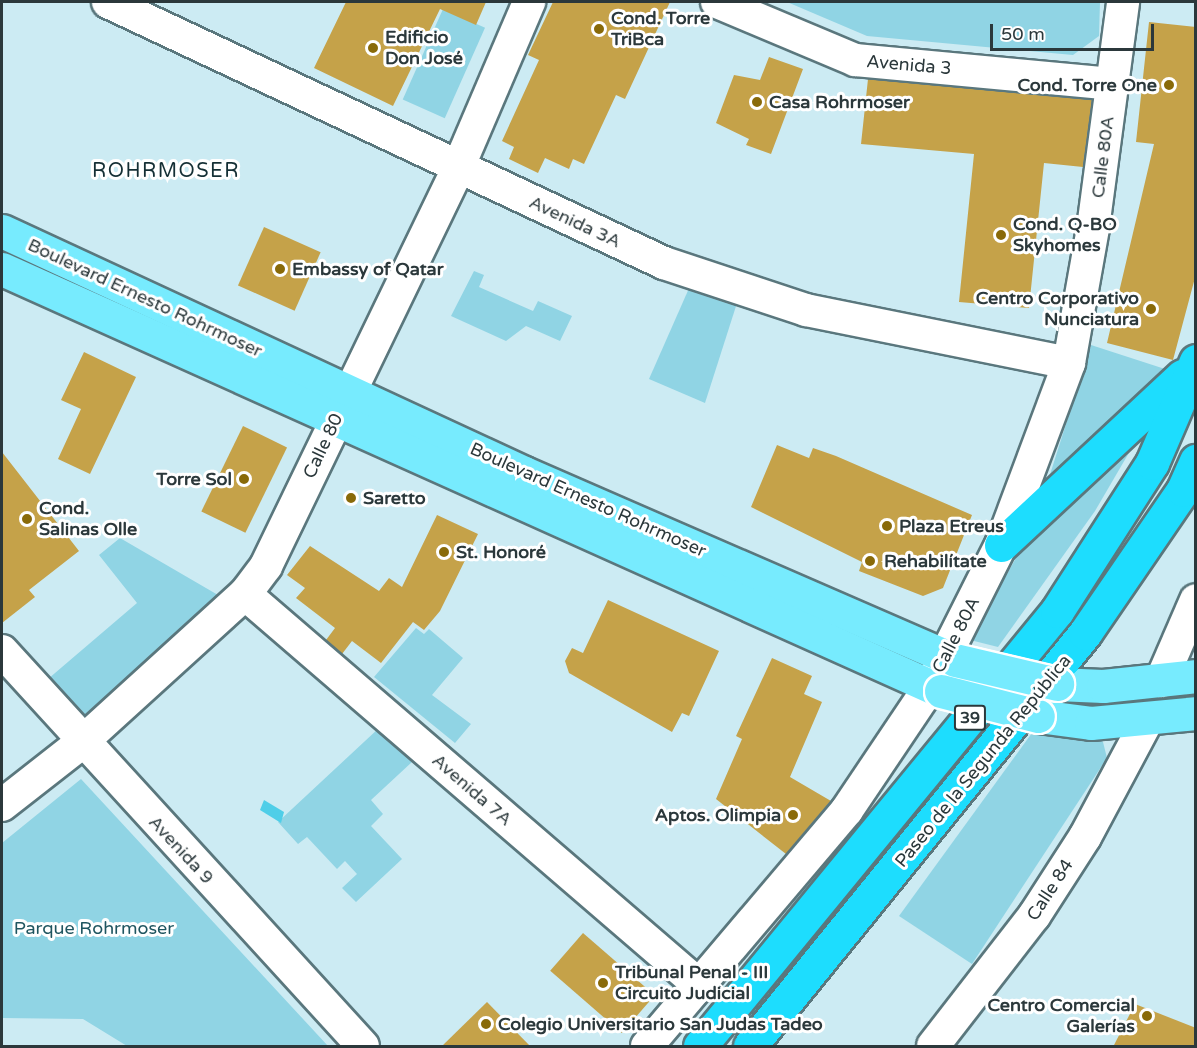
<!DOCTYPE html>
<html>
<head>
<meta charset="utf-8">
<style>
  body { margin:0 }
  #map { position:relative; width:1197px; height:1048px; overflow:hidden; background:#ccebf3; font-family:"Varela Round",sans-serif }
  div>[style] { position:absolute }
  .green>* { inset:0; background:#90d4e4; transform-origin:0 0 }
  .water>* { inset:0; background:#4fcee8 }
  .building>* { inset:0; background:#c5a249; transform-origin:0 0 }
  .roads { filter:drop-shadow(2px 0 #5a777d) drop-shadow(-2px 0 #5a777d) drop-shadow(0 2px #5a777d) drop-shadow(0 -2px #5a777d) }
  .minor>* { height:32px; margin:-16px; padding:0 16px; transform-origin:16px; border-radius:16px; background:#fff }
  .major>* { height:33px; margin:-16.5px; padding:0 16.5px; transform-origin:16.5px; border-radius:16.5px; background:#77ebfe }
  .highway>* { height:33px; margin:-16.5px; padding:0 16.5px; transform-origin:16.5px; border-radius:16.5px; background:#1dddfe }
  .bridges { filter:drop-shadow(2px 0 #fff) drop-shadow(-2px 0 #fff) drop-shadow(0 2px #fff) drop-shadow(0 -2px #fff) }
  .major-bridge>* { height:33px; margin:-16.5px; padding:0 16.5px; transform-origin:16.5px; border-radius:16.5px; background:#77ebfe }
  .dots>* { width:16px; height:16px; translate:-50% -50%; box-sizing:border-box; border:3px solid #fff; border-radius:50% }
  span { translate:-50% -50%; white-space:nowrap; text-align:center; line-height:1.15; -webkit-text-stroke:6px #fff; paint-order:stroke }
  .shield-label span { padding:2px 4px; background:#fff; border:2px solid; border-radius:4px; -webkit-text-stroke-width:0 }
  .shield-label { font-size:16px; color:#2b383b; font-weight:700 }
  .poi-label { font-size:18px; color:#2b383b; font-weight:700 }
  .left { translate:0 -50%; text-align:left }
  .right { translate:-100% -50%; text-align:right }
  .street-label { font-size:18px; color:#2b383b }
  .park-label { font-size:18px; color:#1f5560 }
  .neighbourhood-label { font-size:20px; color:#142f35; letter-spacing:1.5px }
  .frame { position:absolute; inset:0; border:3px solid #2b383b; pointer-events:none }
  .scale { position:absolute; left:990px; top:24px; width:164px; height:27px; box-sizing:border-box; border:3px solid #2b383b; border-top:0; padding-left:8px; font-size:18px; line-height:21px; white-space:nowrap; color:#2b383b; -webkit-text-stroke:4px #fff; paint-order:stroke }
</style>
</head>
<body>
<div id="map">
  <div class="green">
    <div style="clip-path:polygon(787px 2px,1100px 2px,1099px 36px,1073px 55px,867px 36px)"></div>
    <div style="left:443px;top:9px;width:46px;height:99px;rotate:24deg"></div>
    <div style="clip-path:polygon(474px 271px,484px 275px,479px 287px,533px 311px,538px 301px,572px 316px,560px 341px,526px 326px,506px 341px,451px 316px)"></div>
    <div style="clip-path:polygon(690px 286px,737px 303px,705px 403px,649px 379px)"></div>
    <div style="clip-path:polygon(1091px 345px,1165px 369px,1047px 484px)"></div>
    <div style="clip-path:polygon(1151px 415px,1095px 511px,998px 647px,970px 640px,1036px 522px)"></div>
    <div style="clip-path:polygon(120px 538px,218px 595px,162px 654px,85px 720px,48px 679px,137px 603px,99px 555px)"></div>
    <div style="clip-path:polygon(416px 628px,424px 634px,429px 629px,463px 658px,432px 695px,471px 724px,455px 743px,374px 677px)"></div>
    <div style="clip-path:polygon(1037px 726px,1094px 735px,1103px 742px,1107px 758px,972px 964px,899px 916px)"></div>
    <div style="clip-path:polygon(379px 728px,412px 762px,371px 800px,383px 814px,371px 826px,402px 859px,356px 902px,342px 888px,357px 874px,345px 861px,337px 869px,307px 837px,298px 844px,278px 822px)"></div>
    <div style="clip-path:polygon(81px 779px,328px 1046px,127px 1046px,83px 1019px,2px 1018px,2px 843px)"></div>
  </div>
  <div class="water">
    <div style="clip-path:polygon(264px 800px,284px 812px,281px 823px,260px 810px)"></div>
  </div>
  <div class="building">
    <div style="clip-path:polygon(346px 2px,486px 2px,476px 25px,440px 9px,393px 106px,314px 68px)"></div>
    <div style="clip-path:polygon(553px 2px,670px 2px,625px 99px,616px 95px,584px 164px,573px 159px,569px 169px,545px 158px,538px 173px,509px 159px,514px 147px,502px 141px,539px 60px,528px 55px)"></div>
    <div style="clip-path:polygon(1149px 22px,1196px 27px,1196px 274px,1173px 360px,1107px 343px,1154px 144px,1136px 142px)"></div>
    <div style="clip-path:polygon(769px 57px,803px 69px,771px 154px,746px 145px,749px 139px,716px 123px,734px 75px,760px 80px)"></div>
    <div style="clip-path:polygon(868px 79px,1092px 100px,1083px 167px,1044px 163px,1029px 308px,959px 302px,974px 154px,861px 144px)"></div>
    <div style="left:264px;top:227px;width:62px;height:64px;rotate:24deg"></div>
    <div style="clip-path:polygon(84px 352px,136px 377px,90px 474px,58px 459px,81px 409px,61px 400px)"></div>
    <div style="left:243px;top:426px;width:49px;height:95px;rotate:26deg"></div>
    <div style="clip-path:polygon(777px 445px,809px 458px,813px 448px,836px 456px,972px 515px,943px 588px,923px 596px,859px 571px,862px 562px,751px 507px)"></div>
    <div style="clip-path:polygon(2px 452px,79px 551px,29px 590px,35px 597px,2px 623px)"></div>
    <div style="clip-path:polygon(437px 515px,478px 534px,440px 611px,424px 630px,413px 622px,381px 663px,352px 641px,342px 654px,326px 640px,335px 628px,296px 598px,305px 588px,287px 575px,310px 546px,379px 591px,389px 578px,402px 587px)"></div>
    <div style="clip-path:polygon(608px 600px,719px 651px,689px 716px,682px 713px,672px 732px,569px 673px,565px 661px,572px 648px,583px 653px)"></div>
    <div style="clip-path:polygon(772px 658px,812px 676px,804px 694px,822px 702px,790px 777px,831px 801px,786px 854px,716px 799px,742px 739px,736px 736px)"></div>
    <div style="left:583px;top:933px;width:95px;height:50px;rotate:41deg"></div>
    <div style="clip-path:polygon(487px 1002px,531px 1047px,441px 1047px)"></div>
    <div style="clip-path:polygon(1135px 1004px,1196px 1028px,1196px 1047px,1113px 1047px)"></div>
  </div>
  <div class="roads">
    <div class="minor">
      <div style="left:108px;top:2px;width:614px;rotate:25.15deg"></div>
      <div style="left:664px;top:263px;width:150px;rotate:18.3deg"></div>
      <div style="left:806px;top:310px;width:268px;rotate:11.4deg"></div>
      <div style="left:717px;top:2px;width:150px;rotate:22.8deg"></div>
      <div style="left:855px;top:60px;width:258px;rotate:5.3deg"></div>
      <div style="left:245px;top:594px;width:599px;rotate:40.74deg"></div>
      <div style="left:2px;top:651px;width:535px;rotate:47.58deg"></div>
      <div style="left:1161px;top:681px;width:88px;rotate:-66.6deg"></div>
      <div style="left:2px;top:805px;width:100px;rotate:-38.1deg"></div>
      <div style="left:81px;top:743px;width:222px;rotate:-42.3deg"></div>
      <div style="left:245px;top:594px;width:35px;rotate:-53deg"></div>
      <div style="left:266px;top:566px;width:442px;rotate:-64.2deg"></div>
      <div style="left:458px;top:168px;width:181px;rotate:-66.8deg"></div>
      <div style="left:647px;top:1046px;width:309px;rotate:-49.7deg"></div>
      <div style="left:847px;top:810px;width:147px;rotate:-56.1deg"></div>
      <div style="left:929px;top:688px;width:160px;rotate:-63.3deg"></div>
      <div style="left:1001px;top:545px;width:194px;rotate:-69.5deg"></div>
      <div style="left:1069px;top:363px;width:137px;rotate:-79.9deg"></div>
      <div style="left:1093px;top:228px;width:228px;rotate:-82.4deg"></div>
      <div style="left:933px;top:1046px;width:165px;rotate:-52.2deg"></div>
      <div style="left:1034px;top:916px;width:94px;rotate:-57.2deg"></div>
      <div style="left:1085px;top:837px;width:132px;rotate:-61.9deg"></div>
    </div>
    <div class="major">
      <div style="left:2px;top:231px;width:575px;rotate:24.87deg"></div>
      <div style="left:524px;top:473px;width:470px;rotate:23.5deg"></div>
      <div style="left:2px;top:269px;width:1029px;rotate:24.2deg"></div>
      <div style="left:1057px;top:684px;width:46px;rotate:2.5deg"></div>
      <div style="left:1103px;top:686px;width:94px;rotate:-6.1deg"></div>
      <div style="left:1038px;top:716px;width:53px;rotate:7.5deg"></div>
      <div style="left:1091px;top:723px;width:105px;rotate:-5.4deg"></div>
    </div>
    <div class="highway">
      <div style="left:1001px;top:545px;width:248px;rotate:-43deg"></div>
      <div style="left:700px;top:1046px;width:563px;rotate:-50.62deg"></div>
      <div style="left:1057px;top:611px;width:176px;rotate:-57.3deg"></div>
      <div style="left:1152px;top:463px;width:111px;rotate:-66.7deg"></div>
      <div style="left:750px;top:1046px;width:532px;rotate:-50.95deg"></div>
      <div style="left:1085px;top:633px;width:173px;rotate:-55.6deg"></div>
      <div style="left:1183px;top:490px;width:32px;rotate:-66deg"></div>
    </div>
  </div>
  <div class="bridges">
    <div class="major-bridge">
      <div style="left:955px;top:660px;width:105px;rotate:13.2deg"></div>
      <div style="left:941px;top:691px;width:100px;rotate:14.5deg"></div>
    </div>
  </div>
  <div class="dots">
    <div style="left:599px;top:29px;background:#896a09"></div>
    <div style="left:373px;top:48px;background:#896a09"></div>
    <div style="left:1169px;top:85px;background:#896a09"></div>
    <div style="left:757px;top:102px;background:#896a09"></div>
    <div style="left:1001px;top:235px;background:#896a09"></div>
    <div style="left:280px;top:269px;background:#896a09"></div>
    <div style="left:1151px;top:309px;background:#896a09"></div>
    <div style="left:244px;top:479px;background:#896a09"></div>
    <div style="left:351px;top:498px;background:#896a09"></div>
    <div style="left:27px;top:519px;background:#896a09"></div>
    <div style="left:887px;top:526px;background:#896a09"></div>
    <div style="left:444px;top:552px;background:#896a09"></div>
    <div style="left:870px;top:561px;background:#896a09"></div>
    <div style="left:793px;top:815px;background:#896a09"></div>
    <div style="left:603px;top:983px;background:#896a09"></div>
    <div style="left:1147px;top:1016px;background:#896a09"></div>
    <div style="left:486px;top:1024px;background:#896a09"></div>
  </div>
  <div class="shield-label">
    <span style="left:970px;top:718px">39</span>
  </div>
  <div class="poi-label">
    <span class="left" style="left:611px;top:29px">Cond. Torre<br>TriBca</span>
    <span class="left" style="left:385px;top:48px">Edificio<br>Don José</span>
    <span class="right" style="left:1157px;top:85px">Cond. Torre One</span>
    <span class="left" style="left:769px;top:102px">Casa Rohrmoser</span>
    <span class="left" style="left:1013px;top:235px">Cond. Q-BO<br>Skyhomes</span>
    <span class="left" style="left:292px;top:269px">Embassy of Qatar</span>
    <span class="right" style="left:1139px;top:309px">Centro Corporativo<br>Nunciatura</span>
    <span class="right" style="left:232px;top:479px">Torre Sol</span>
    <span class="left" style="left:363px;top:498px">Saretto</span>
    <span class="left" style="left:39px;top:519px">Cond.<br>Salinas Olle</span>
    <span class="left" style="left:899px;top:526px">Plaza Etreus</span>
    <span class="left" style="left:456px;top:552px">St. Honoré</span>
    <span class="left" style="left:884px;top:561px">Rehabilítate</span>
    <span class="right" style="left:781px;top:815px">Aptos. Olimpia</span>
    <span class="left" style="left:615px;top:983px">Tribunal Penal - III<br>Circuito Judicial</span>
    <span class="right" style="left:1135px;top:1016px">Centro Comercial<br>Galerías</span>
    <span class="left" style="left:498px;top:1024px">Colegio Universitario San Judas Tadeo</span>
  </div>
  <div class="street-label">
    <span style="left:909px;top:65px;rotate:5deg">Avenida 3</span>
    <span style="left:1103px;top:157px;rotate:-83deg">Calle 80A</span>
    <span style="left:575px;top:222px;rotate:25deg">Avenida 3A</span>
    <span style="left:145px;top:298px;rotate:25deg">Boulevard Ernesto Rohrmoser</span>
    <span style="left:323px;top:446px;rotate:-65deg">Calle 80</span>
    <span style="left:588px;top:500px;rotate:24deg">Boulevard Ernesto Rohrmoser</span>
    <span style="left:956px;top:635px;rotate:-63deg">Calle 80A</span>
    <span style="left:983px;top:761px;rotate:-51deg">Paseo de la Segunda República</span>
    <span style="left:472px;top:790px;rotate:41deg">Avenida 7A</span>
    <span style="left:181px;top:850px;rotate:47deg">Avenida 9</span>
    <span style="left:1050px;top:890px;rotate:-57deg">Calle 84</span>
  </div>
  <div class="park-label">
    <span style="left:94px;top:928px">Parque Rohrmoser</span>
  </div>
  <div class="neighbourhood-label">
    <span style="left:166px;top:171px">ROHRMOSER</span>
  </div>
  <div class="frame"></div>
  <div class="scale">50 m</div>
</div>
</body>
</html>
